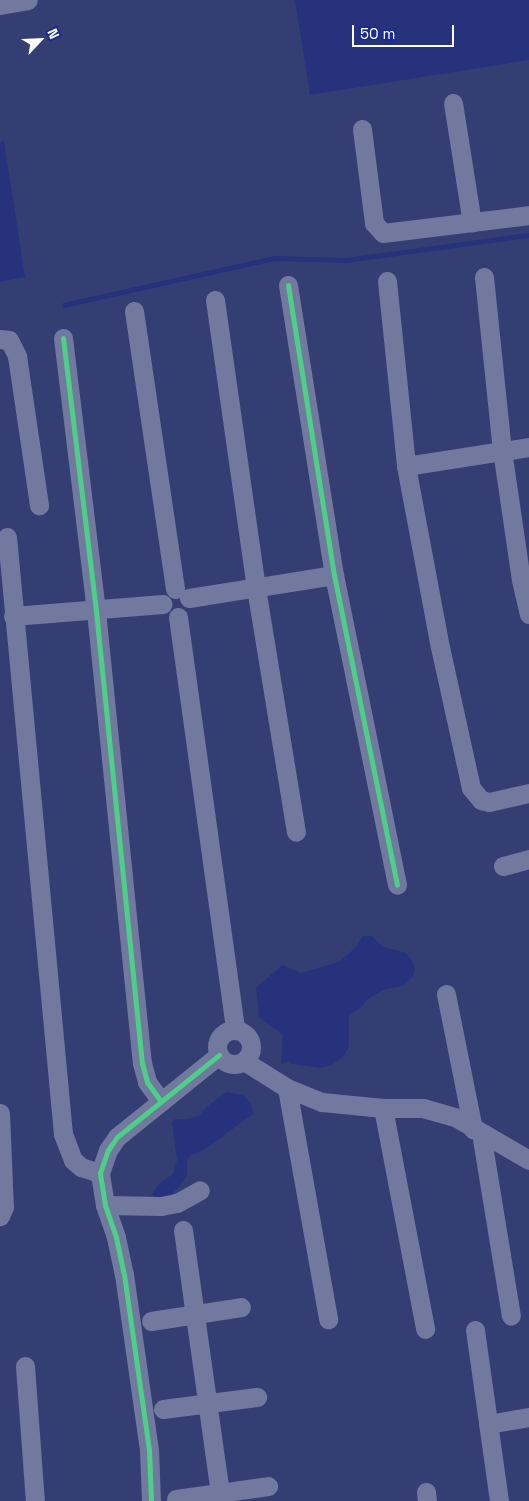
<!DOCTYPE html>
<html>
<head>
<meta charset="utf-8">
<style>
  body { margin:0 }
  #map { position:relative; width:529px; height:1501px; overflow:hidden; background:#353e73; font-family:"Space Grotesk",sans-serif }
  div>[style] { position:absolute }
  .water>* { inset:0; background:#26327b }
  .stream>* { height:4.5px; margin:-2.25px; padding:0 2.25px; transform-origin:2.25px; border-radius:2.25px; background:#26327b }
  .minor>* { height:19px; margin:-9.5px; padding:0 9.5px; transform-origin:9.5px; border-radius:9.5px; background:#71799f }
  .minor>.ring { margin:-9.5px; padding:0; box-sizing:content-box; background:none; border:19px solid #71799f; border-radius:50% }
  .cycleway>* { height:5px; margin:-2.5px; padding:0 2.5px; transform-origin:2.5px; border-radius:2.5px; background:#4dcf88 }
  span { translate:-50% -50%; white-space:nowrap; text-align:center; line-height:1.15; -webkit-text-stroke:4px #1a2c8e; paint-order:stroke }
  .north { position:absolute; left:15px; top:15px; width:50px; height:50px; -webkit-text-stroke:4px #1a2c8e; paint-order:stroke; rotate:65deg; font-size:14px; font-weight:700; line-height:20px; text-align:center; color:#fff }
  .north::after { content:''; display:block; margin:auto; width:18px; height:22px; background:#fff; clip-path:polygon(50% 0,100% 100%,50% 72%,0 100%) }
  .scale { position:absolute; left:352px; top:25px; width:102px; height:22px; box-sizing:border-box; border:2px solid #fff; border-top:0; padding-left:6px; font-size:15px; line-height:18px; white-space:nowrap; color:#fff; -webkit-text-stroke:4px #1a2c8e; paint-order:stroke }
</style>
</head>
<body>
<div id="map">
  <div class="water">
    <div style="clip-path:polygon(295px 0,529px 0,529px 60px,310px 95px)"></div>
    <div style="clip-path:polygon(4px 141px,25px 277px,0 282px,0 142px)"></div>
    <div style="clip-path:polygon(363px 936px,371px 936px,384px 947px,406px 953px,412px 960px,415px 969px,413px 976px,403px 986px,383px 990px,368px 999px,361px 1007px,349px 1015px,349px 1046px,343px 1057px,332px 1065px,320px 1068px,292px 1064px,289px 1061px,281px 1064px,283px 1035px,259px 1017px,256px 988px,282px 965px,301px 973px,339px 962px,356px 947px)"></div>
    <div style="clip-path:polygon(227px 1092px,243px 1095px,251px 1104px,253px 1114px,204px 1150px,191px 1155px,187px 1159px,187px 1176px,181px 1185px,168px 1198px,157px 1201px,152px 1194px,160px 1183px,173px 1174px,177px 1160px,172px 1122px,175px 1119px,189px 1119px,198px 1116px,209px 1105px)"></div>
  </div>
  <div class="stream">
    <div style="left:64px;top:305px;width:215px;rotate:-12.6deg"></div>
    <div style="left:274px;top:258px;width:72px;rotate:1.6deg"></div>
    <div style="left:346px;top:260px;width:185px;rotate:-7.8deg"></div>
  </div>
  <div class="minor">
    <div style="left:0;top:5px;width:28px;rotate:-10deg"></div>
    <div style="left:453px;top:103px;width:121px;rotate:81deg"></div>
    <div style="left:362px;top:129px;width:95px;rotate:82.7deg"></div>
    <div style="left:374px;top:223px;width:13px;rotate:48deg"></div>
    <div style="left:383px;top:233px;width:147px;rotate:-7deg"></div>
    <div style="left:484px;top:277px;width:174px;rotate:84.1deg"></div>
    <div style="left:502px;top:450px;width:131px;rotate:81.7deg"></div>
    <div style="left:521px;top:580px;width:35px;rotate:77deg"></div>
    <div style="left:387px;top:281px;width:186px;rotate:84.1deg"></div>
    <div style="left:406px;top:466px;width:184px;rotate:79.4deg"></div>
    <div style="left:440px;top:647px;width:144px;rotate:77.6deg"></div>
    <div style="left:471px;top:788px;width:16px;rotate:50deg"></div>
    <div style="left:481px;top:800px;width:8px;rotate:14deg"></div>
    <div style="left:489px;top:802px;width:41px;rotate:-12.7deg"></div>
    <div style="left:288px;top:285px;width:294px;rotate:81deg"></div>
    <div style="left:334px;top:575px;width:316px;rotate:78.5deg"></div>
    <div style="left:215px;top:300px;width:291px;rotate:81.9deg"></div>
    <div style="left:256px;top:588px;width:247px;rotate:80.7deg"></div>
    <div style="left:134px;top:311px;width:281px;rotate:81.6deg"></div>
    <div style="left:63px;top:338px;width:275px;rotate:83.1deg"></div>
    <div style="left:96px;top:611px;width:454px;rotate:84.2deg"></div>
    <div style="left:142px;top:1063px;width:20px;rotate:75deg"></div>
    <div style="left:147px;top:1082px;width:24px;rotate:54deg"></div>
    <div style="left:0;top:339px;width:9px;rotate:6deg"></div>
    <div style="left:9px;top:340px;width:18px;rotate:63deg"></div>
    <div style="left:17px;top:356px;width:151px;rotate:81.6deg"></div>
    <div style="left:406px;top:466px;width:124px;rotate:-8.8deg"></div>
    <div style="left:7px;top:537px;width:600px;rotate:84.64deg"></div>
    <div style="left:63px;top:1134px;width:28px;rotate:69deg"></div>
    <div style="left:73px;top:1160px;width:11px;rotate:41deg"></div>
    <div style="left:81px;top:1167px;width:20px;rotate:18deg"></div>
    <div style="left:189px;top:598px;width:147px;rotate:-9deg"></div>
    <div style="left:13px;top:616px;width:150px;rotate:-4.6deg"></div>
    <div style="left:178px;top:617px;width:417px;rotate:82.1deg"></div>
    <div style="left:503px;top:866px;width:27px;rotate:-15deg"></div>
    <div style="left:446px;top:994px;width:138px;rotate:78.7deg"></div>
    <div class="ring" style="left:217px;top:1030px;width:15px;height:15px"></div>
    <div style="left:244px;top:1061px;width:51px;rotate:32.1deg"></div>
    <div style="left:287px;top:1088px;width:38px;rotate:22deg"></div>
    <div style="left:322px;top:1102px;width:61px;rotate:5.6deg"></div>
    <div style="left:383px;top:1108px;width:40px"></div>
    <div style="left:423px;top:1108px;width:35px;rotate:16deg"></div>
    <div style="left:457px;top:1118px;width:83px;rotate:30.3deg"></div>
    <div style="left:287px;top:1088px;width:235px;rotate:79.9deg"></div>
    <div style="left:383px;top:1108px;width:225px;rotate:79.2deg"></div>
    <div style="left:0;top:1113px;width:94px;rotate:87.6deg"></div>
    <div style="left:4px;top:1207px;width:10px;rotate:114deg"></div>
    <div style="left:481px;top:1133px;width:185px;rotate:80.7deg"></div>
    <div style="left:105px;top:1205px;width:56px;rotate:1deg"></div>
    <div style="left:161px;top:1206px;width:16px;rotate:-11deg"></div>
    <div style="left:177px;top:1203px;width:26px;rotate:-29deg"></div>
    <div style="left:183px;top:1230px;width:274px;rotate:82deg"></div>
    <div style="left:151px;top:1321px;width:91px;rotate:-8.8deg"></div>
    <div style="left:475px;top:1330px;width:173px;rotate:82deg"></div>
    <div style="left:25px;top:1366px;width:135px;rotate:85.8deg"></div>
    <div style="left:163px;top:1409px;width:95px;rotate:-7.3deg"></div>
    <div style="left:488px;top:1424px;width:42px;rotate:-9.7deg"></div>
    <div style="left:426px;top:1492px;width:9px;rotate:84deg"></div>
    <div style="left:176px;top:1499px;width:93px;rotate:-8deg"></div>
    <div style="left:151px;top:1501px;width:51px;rotate:-92.2deg"></div>
    <div style="left:149px;top:1450px;width:177px;rotate:-98.1deg"></div>
    <div style="left:124px;top:1275px;width:39px;rotate:-102deg"></div>
    <div style="left:116px;top:1237px;width:34px;rotate:-109deg"></div>
    <div style="left:105px;top:1205px;width:32px;rotate:-99deg"></div>
    <div style="left:100px;top:1173px;width:24px;rotate:-71deg"></div>
    <div style="left:108px;top:1150px;width:16px;rotate:-55deg"></div>
    <div style="left:117px;top:1137px;width:131px;rotate:-38.8deg"></div>
  </div>
  <div class="cycleway">
    <div style="left:288px;top:285px;width:294px;rotate:81deg"></div>
    <div style="left:334px;top:575px;width:316px;rotate:78.5deg"></div>
    <div style="left:63px;top:338px;width:275px;rotate:83.1deg"></div>
    <div style="left:96px;top:611px;width:454px;rotate:84.2deg"></div>
    <div style="left:142px;top:1063px;width:20px;rotate:75deg"></div>
    <div style="left:147px;top:1082px;width:24px;rotate:54deg"></div>
    <div style="left:151px;top:1501px;width:51px;rotate:-92.2deg"></div>
    <div style="left:149px;top:1450px;width:177px;rotate:-98.1deg"></div>
    <div style="left:124px;top:1275px;width:39px;rotate:-102deg"></div>
    <div style="left:116px;top:1237px;width:34px;rotate:-109deg"></div>
    <div style="left:105px;top:1205px;width:32px;rotate:-99deg"></div>
    <div style="left:100px;top:1173px;width:24px;rotate:-71deg"></div>
    <div style="left:108px;top:1150px;width:16px;rotate:-55deg"></div>
    <div style="left:117px;top:1137px;width:131px;rotate:-38.8deg"></div>
  </div>
  <div class="north">N</div>
  <div class="scale">50 m</div>
</div>
</body>
</html>
